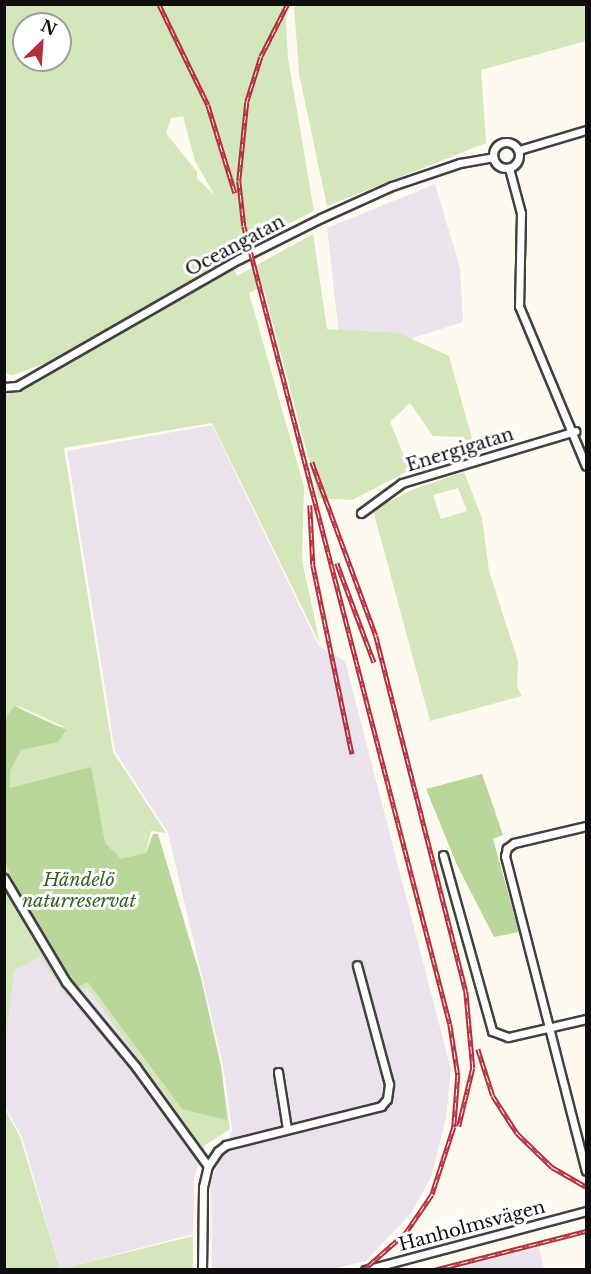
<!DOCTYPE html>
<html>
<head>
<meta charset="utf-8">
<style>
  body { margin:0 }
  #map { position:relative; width:591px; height:1274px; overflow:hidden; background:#fefaef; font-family:"Libre Baskerville",serif }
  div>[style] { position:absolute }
  .industrial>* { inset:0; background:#eae3ec }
  .green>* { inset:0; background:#d4e6bb }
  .forest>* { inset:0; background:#b9d69b }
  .roads { filter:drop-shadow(2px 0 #414141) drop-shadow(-2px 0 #414141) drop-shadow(0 2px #414141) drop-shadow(0 -2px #414141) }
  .street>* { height:7px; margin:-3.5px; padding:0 3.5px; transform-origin:3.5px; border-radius:3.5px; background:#fff }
  .street>.ring { margin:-3.5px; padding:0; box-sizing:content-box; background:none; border:7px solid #fff; border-radius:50% }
  .rail>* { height:4.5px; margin-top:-2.25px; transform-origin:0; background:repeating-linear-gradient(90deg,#fff 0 7px,#b52e3e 0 14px); box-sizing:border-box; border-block:2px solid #b52e3e }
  span { translate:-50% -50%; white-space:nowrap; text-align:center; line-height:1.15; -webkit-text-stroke:6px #fff; paint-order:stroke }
  .street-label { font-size:18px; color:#0e0e0e }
  .park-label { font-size:18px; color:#336122; font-style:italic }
  .frame { position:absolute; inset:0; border:6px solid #0e0e0e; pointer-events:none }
  .north { position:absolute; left:12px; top:12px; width:60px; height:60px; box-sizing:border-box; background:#fff; border:2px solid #9f9f9f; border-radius:50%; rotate:25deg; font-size:16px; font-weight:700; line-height:24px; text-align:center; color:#0e0e0e }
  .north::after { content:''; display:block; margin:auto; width:21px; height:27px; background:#b52e3e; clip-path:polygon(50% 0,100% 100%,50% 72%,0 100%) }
</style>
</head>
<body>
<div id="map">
  <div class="industrial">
    <div style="clip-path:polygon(435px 184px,460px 268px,463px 322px,394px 344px,339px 335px,327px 228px)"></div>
    <div style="clip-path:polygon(212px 425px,319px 646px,345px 661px,451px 1070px,446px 1119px,431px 1177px,412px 1212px,366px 1261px,332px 1269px,212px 1269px,211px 1181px,232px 1130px,223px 1065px,168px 833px,115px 751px,67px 451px)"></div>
    <div style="clip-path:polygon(41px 951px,88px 984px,205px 1146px,194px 1178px,193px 1234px,60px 1269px,22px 1137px,5px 1107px,4px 1018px,11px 969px)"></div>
    <div style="clip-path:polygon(539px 1247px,544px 1269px,454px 1269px)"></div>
  </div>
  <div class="green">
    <div style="clip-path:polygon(evenodd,5px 5px,285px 5px,288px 58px,314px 211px,232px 252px,238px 256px,49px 362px,13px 375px,5px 373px,5px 5px,24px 24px,60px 24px,60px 60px,24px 60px,24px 24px,5px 5px,183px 116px,195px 161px,215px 196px,197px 178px,197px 172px,166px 133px,171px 118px,183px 116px)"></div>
    <div style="clip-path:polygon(294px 5px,586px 5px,586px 41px,481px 70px,486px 143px,327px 206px,299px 74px)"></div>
    <div style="clip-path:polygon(evenodd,313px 234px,327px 329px,399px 333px,449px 356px,475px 449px,463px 437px,433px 436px,410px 403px,390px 422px,410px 470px,352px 500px,319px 498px,263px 286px,249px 293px,304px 487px,302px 560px,320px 644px,212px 423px,64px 448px,113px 752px,166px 833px,151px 831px,145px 856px,217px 1068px,221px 1067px,230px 1129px,202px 1147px,87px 987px,66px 996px,40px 956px,14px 971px,5px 1043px,5px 390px,35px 383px,233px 267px,237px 276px,313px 234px,17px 706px,18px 706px,65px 727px,47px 725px,17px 706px)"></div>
    <div style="clip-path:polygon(evenodd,464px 472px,482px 518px,489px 571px,518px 661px,517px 687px,522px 696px,430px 721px,373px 510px,414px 489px,464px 472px,458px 488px,467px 511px,441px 519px,433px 495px,458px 488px)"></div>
    <div style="clip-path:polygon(5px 1109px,20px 1137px,60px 1269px,5px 1269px)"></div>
    <div style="clip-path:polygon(193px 1236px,193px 1269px,60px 1269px)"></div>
  </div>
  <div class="forest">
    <div style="clip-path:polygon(14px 706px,66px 730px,58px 742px,21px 750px,10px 771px,10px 788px,91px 767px,105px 843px,121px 859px,146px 853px,153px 834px,158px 834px,201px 978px,221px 1066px,227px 1120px,182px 1109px,88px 982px,69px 991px,43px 948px,5px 861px,4px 722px)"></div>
    <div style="clip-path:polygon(482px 774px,503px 835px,493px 839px,519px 932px,494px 937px,457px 865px,426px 789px)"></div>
  </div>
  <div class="roads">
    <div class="street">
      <div class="ring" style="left:493px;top:142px;width:19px;height:19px"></div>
      <div style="left:519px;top:150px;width:70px;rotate:-16.6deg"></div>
      <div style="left:509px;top:168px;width:47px;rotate:75.1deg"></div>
      <div style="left:521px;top:213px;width:93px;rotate:91.2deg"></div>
      <div style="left:519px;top:306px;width:173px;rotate:67.3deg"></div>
      <div style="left:4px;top:387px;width:13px;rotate:-4deg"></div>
      <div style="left:17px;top:386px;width:256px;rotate:-29.8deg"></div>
      <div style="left:239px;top:259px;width:92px;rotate:-26.6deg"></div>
      <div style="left:321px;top:218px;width:78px;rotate:-24.3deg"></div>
      <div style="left:392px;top:186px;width:72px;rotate:-18.7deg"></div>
      <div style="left:460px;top:163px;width:34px;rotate:-10deg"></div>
      <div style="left:361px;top:513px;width:51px;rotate:-36.2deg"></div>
      <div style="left:402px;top:483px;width:181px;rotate:-16.7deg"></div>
      <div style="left:586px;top:826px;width:74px;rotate:166.7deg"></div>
      <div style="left:514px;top:843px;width:9px;rotate:144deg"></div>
      <div style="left:507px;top:848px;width:8px;rotate:104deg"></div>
      <div style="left:505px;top:856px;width:325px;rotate:75.6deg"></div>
      <div style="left:443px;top:855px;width:183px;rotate:74.4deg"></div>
      <div style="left:492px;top:1031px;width:17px;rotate:21deg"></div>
      <div style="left:508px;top:1037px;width:80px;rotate:-13deg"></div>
      <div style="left:4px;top:878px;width:121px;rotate:59.2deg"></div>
      <div style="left:66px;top:982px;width:110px;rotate:50.5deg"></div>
      <div style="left:136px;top:1067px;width:122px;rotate:54deg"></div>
      <div style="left:278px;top:1072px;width:58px;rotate:81deg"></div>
      <div style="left:202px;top:1270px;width:83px;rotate:-89.3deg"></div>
      <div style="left:203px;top:1187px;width:22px;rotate:-77deg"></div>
      <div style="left:208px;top:1166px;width:18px;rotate:-56deg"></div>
      <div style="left:218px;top:1151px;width:10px;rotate:-37deg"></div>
      <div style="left:226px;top:1145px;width:160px;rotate:-14.1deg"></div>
      <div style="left:381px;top:1106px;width:9px;rotate:-49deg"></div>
      <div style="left:387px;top:1099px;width:15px;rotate:-82deg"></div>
      <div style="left:389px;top:1084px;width:123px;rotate:-105.1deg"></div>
      <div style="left:365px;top:1270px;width:229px;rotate:-14.9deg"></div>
    </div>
  </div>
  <div class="rail">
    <div style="left:159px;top:4px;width:112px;rotate:64.1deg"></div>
    <div style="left:208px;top:105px;width:92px;rotate:72.9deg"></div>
    <div style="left:288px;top:4px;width:59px;rotate:117deg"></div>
    <div style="left:261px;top:57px;width:47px;rotate:107.3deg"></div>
    <div style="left:247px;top:102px;width:79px;rotate:95.8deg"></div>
    <div style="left:239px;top:181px;width:45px;rotate:83.7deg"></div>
    <div style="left:244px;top:226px;width:824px;rotate:75.53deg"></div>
    <div style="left:450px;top:1024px;width:52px;rotate:81.1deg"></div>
    <div style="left:458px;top:1075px;width:52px;rotate:94.4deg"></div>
    <div style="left:454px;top:1127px;width:71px;rotate:107.9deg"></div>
    <div style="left:432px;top:1195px;width:46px;rotate:124.4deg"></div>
    <div style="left:406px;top:1233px;width:56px;rotate:138.6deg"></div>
    <div style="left:312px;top:462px;width:185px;rotate:69.8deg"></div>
    <div style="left:376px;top:636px;width:366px;rotate:75.8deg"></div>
    <div style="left:466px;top:991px;width:77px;rotate:84.8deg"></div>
    <div style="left:473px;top:1068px;width:60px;rotate:103.6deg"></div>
    <div style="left:310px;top:505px;width:60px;rotate:87.1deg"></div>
    <div style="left:313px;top:565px;width:193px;rotate:78.3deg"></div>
    <div style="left:337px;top:563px;width:106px;rotate:69.5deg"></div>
    <div style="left:478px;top:1049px;width:49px;rotate:72.3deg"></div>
    <div style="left:493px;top:1096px;width:44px;rotate:57deg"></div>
    <div style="left:517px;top:1133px;width:49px;rotate:44.2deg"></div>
    <div style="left:552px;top:1167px;width:39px;rotate:30deg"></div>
    <div style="left:434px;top:1270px;width:157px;rotate:-14.4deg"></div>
  </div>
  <div class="street-label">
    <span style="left:235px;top:246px;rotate:-28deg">Oceangatan</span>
    <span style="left:460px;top:450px;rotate:-17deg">Energigatan</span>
    <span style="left:472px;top:1226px;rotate:-15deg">Hanholmsvägen</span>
  </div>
  <div class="park-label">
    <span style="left:79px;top:891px">Händelö<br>naturreservat</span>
  </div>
  <div class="frame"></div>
  <div class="north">N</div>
</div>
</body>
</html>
